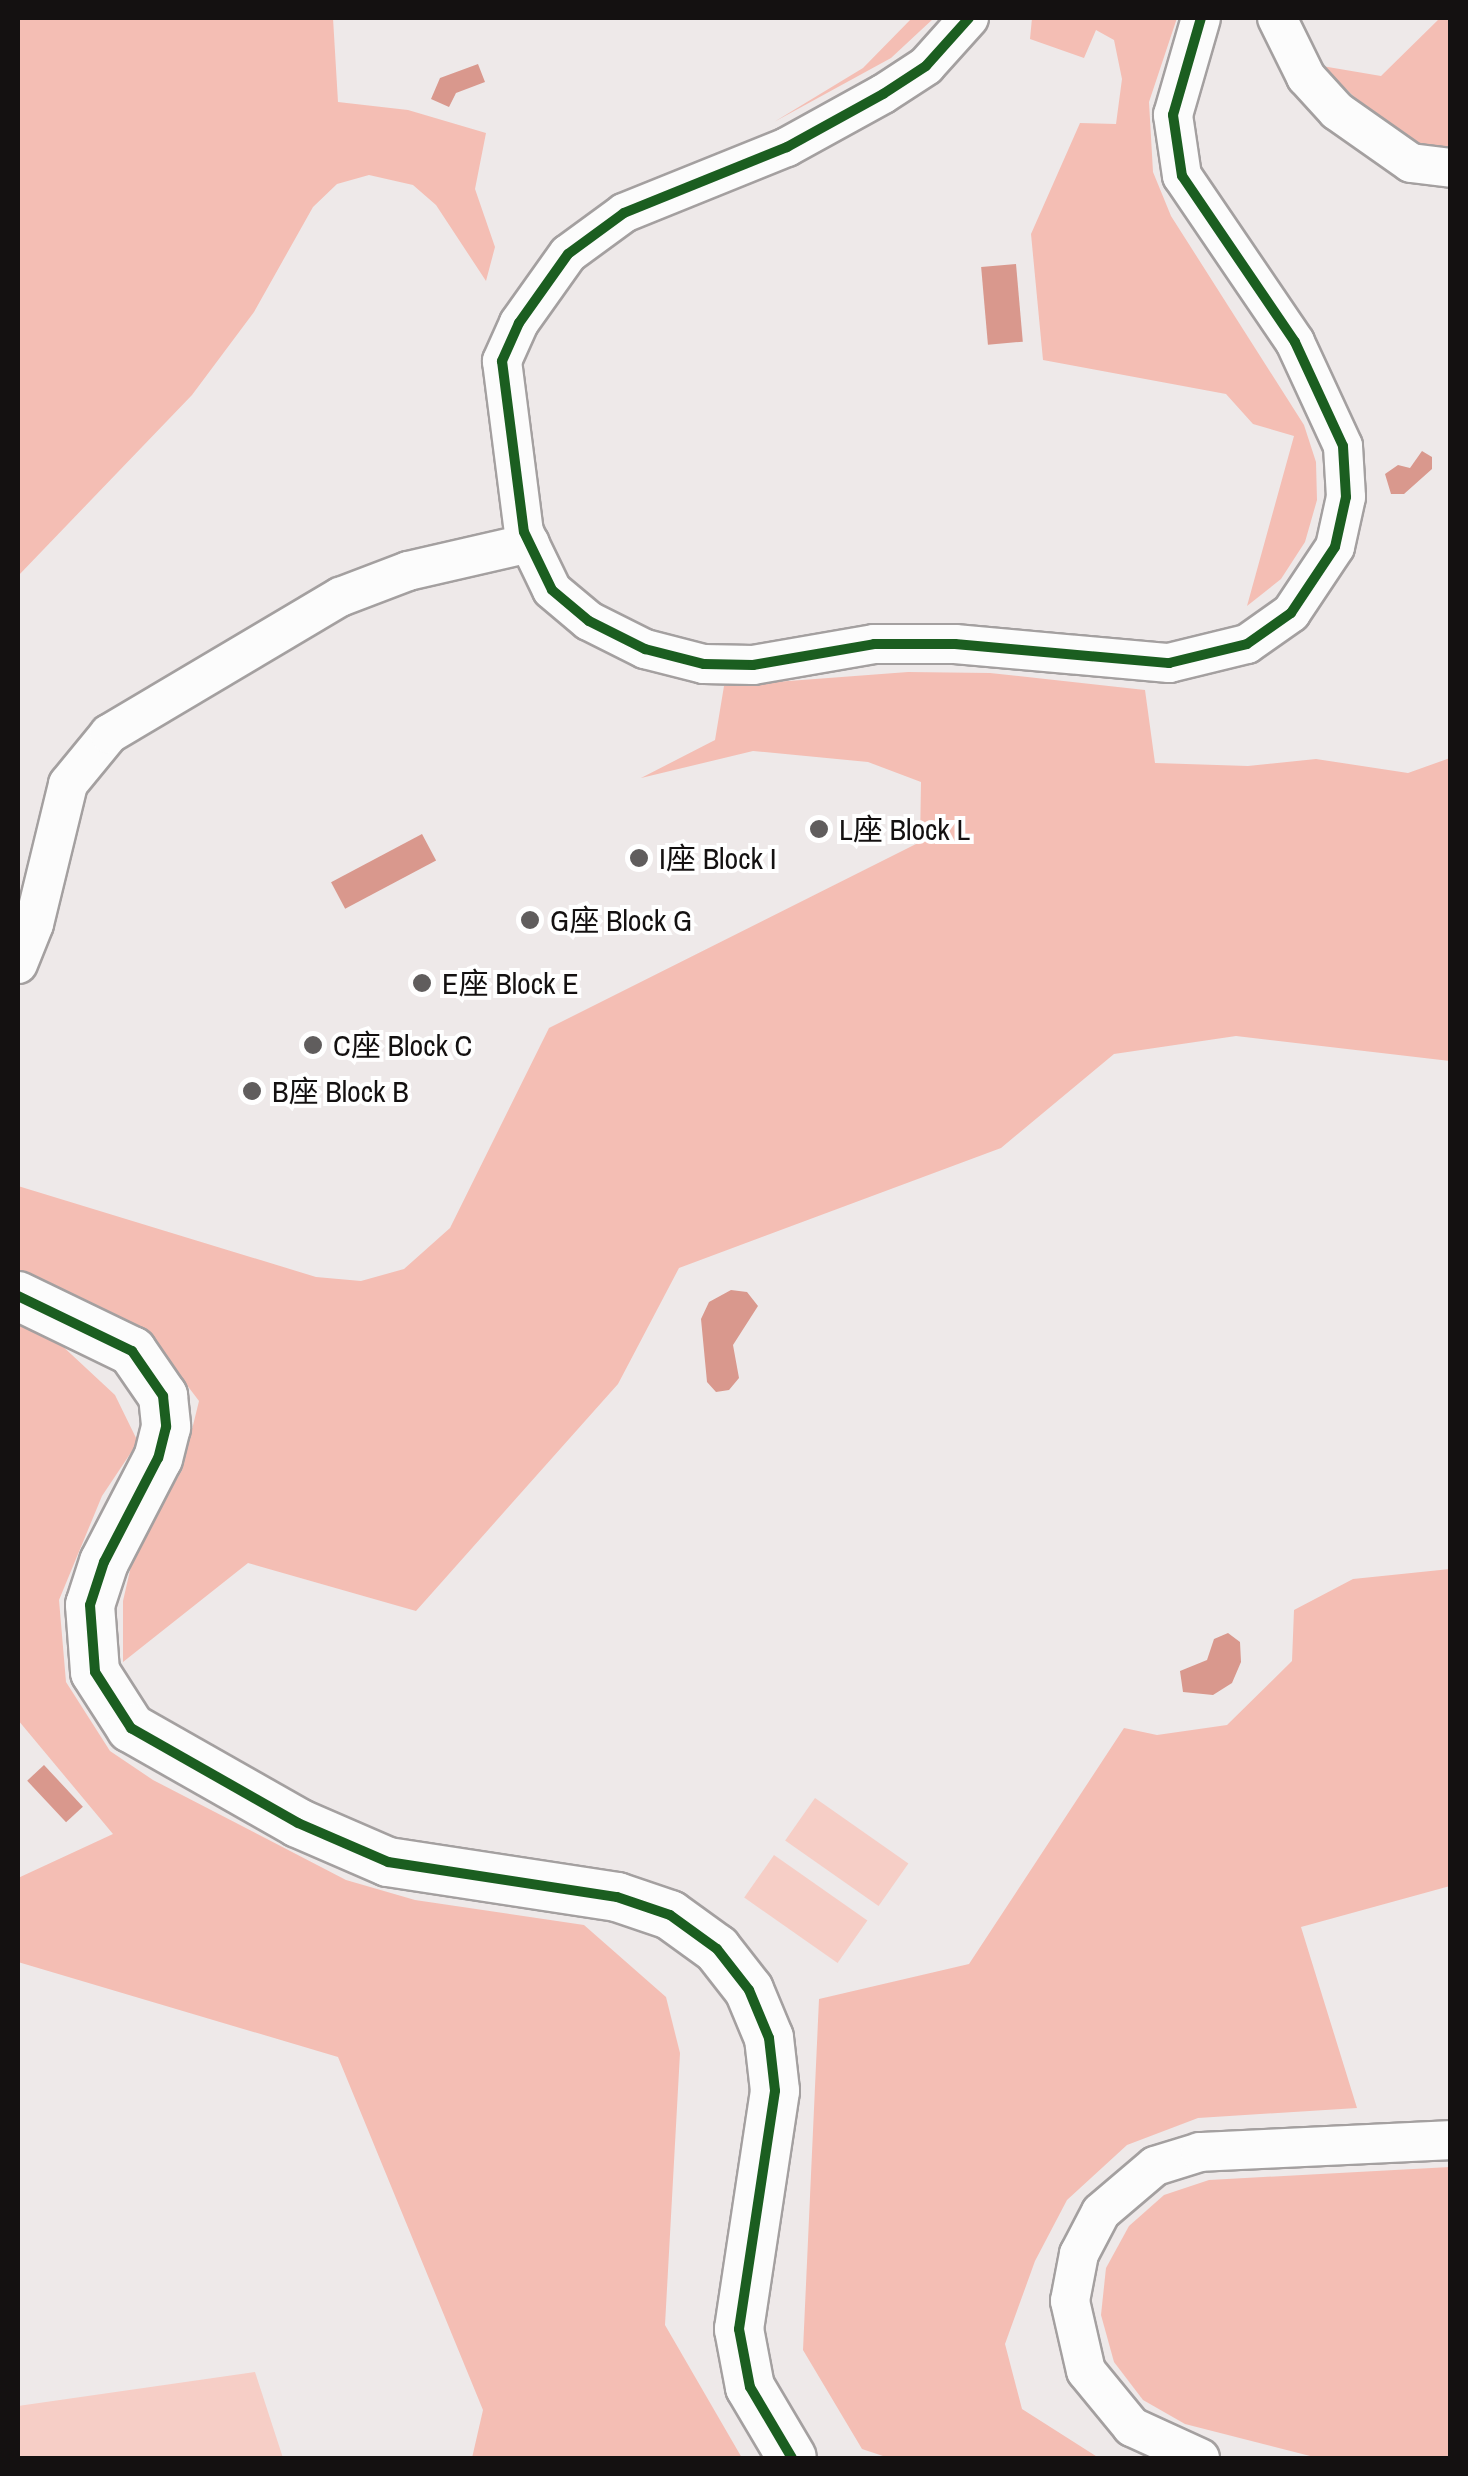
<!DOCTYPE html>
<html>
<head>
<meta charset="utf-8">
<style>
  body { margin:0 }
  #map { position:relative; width:1468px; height:2476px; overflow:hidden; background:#eee9e9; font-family:"Archivo Narrow","Noto Sans TC",sans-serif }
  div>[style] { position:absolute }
  .green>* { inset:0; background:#f6cec6; transform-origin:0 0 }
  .forest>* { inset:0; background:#f4beb4 }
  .water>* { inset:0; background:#d9988d; transform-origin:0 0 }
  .roads { filter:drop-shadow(2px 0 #a4a0a0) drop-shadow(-2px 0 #a4a0a0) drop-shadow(0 2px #a4a0a0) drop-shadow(0 -2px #a4a0a0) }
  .minor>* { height:38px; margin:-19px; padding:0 19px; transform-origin:19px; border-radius:19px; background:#fcfcfc }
  .tertiary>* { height:48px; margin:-24px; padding:0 24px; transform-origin:24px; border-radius:24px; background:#fcfcfc }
  .cycleway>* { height:10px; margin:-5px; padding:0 5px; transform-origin:5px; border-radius:5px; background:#1b5e20 }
  .dots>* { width:28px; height:28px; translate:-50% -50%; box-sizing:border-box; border:5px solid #fff; border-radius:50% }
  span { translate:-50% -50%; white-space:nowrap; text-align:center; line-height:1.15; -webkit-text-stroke:8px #fff; paint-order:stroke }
  .poi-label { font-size:30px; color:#141111 }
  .left { translate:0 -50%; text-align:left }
  .frame { position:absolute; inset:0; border:20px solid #141111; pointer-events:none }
</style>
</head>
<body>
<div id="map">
  <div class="green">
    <div style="left:815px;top:1798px;width:114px;height:52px;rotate:35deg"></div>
    <div style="left:774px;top:1855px;width:114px;height:52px;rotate:35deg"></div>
    <div style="clip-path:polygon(255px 2372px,283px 2458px,18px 2458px,18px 2406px)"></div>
  </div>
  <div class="forest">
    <div style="clip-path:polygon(18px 18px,333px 18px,338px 102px,408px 110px,486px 133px,475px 189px,495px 247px,486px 281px,436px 205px,413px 185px,369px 175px,337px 184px,313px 207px,254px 312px,192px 395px,18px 576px)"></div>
    <div style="clip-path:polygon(912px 18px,934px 18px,891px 58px,774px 122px,863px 68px)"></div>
    <div style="clip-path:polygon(1032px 18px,1177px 18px,1149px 102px,1153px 172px,1171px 216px,1304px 425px,1316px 462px,1317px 500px,1305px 542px,1281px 579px,1247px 606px,1294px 436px,1253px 424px,1226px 394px,1043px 360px,1031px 234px,1080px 123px,1116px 124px,1122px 79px,1114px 40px,1096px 30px,1084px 58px,1030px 39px)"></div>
    <div style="clip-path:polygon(1440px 18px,1450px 18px,1450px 149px,1433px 150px,1391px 132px,1322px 66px,1381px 76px)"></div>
    <div style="clip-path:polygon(908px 672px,990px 673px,1145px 690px,1155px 763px,1248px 766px,1316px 759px,1408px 773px,1450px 758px,1450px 1061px,1236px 1036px,1114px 1054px,1001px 1148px,679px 1268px,618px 1384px,416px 1611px,248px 1563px,123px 1662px,123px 1601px,134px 1553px,182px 1470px,199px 1401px,146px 1331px,18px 1272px,18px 1186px,316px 1277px,361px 1281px,404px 1269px,450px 1228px,549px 1028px,920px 842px,921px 782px,868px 762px,753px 751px,641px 778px,715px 740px,724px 686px)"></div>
    <div style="clip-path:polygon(18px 1323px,57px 1341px,115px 1395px,138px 1442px,102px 1496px,59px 1600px,66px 1682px,110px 1751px,153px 1780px,346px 1880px,415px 1900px,584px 1925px,666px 1997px,680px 2053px,665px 2325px,742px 2458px,472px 2458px,483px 2410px,338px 2057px,18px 1962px,18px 1878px,113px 1834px,18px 1720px)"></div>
    <div style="clip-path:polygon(1450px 1569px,1450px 1886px,1301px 1927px,1357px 2108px,1198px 2118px,1127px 2145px,1067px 2200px,1035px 2261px,1005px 2344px,1022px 2409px,1099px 2458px,889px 2458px,862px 2449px,803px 2350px,819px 1999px,969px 1964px,1124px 1728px,1157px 1735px,1227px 1725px,1292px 1661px,1294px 1610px,1353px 1579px)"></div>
    <div style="clip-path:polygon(1450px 2167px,1450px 2458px,1318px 2458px,1185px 2424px,1143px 2400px,1114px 2362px,1101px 2315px,1106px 2268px,1129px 2226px,1164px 2195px,1209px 2180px)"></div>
  </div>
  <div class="water">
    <div style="clip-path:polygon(478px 64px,485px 82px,456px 93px,449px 107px,431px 99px,440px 78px)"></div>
    <div style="left:1016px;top:264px;width:78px;height:35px;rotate:85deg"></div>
    <div style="clip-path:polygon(1422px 451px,1432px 457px,1432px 469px,1404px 494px,1391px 494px,1385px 474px,1398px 465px,1410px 468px)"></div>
    <div style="left:422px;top:834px;width:30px;height:103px;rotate:62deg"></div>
    <div style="clip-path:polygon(731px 1290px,747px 1292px,758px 1306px,733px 1345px,739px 1378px,729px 1390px,716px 1392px,707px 1382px,701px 1319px,709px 1302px)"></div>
    <div style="clip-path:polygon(1228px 1633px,1240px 1642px,1241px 1662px,1232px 1683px,1213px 1695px,1183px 1692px,1180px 1671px,1207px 1660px,1214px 1639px)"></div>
    <div style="left:44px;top:1765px;width:57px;height:23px;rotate:47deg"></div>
  </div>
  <div class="roads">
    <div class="minor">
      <div style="left:969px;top:18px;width:64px;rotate:131.9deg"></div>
      <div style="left:926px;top:66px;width:51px;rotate:146.9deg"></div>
      <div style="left:883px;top:94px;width:110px;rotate:151.1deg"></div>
      <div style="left:787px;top:147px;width:176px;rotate:158deg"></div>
      <div style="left:624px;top:213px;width:69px;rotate:143.8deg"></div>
      <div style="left:568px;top:254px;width:85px;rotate:125.4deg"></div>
      <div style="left:519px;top:323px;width:42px;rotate:114.1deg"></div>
      <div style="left:502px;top:361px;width:172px;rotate:82.7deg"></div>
      <div style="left:524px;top:532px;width:64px;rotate:64.2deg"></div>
      <div style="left:552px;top:590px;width:48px;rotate:40deg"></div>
      <div style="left:589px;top:621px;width:63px;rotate:26.6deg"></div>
      <div style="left:645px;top:649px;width:61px;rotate:14.3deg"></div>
      <div style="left:704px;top:664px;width:49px;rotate:1.2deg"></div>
      <div style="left:753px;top:665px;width:123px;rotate:-9.8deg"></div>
      <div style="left:874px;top:644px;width:81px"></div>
      <div style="left:955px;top:644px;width:215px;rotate:5.1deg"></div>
      <div style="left:1169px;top:663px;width:80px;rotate:-13.7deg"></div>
      <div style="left:1247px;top:644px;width:54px;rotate:-35.2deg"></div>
      <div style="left:1291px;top:613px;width:79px;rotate:-56.3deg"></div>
      <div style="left:1335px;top:547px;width:51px;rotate:-77.6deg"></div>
      <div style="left:1346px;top:497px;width:51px;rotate:-93.4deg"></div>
      <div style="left:1343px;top:446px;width:115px;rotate:-114.8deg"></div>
      <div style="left:1295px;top:342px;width:201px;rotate:-124.2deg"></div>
      <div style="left:1182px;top:176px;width:62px;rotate:-98.4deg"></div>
      <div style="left:1173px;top:115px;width:101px;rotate:-73.9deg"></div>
      <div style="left:1277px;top:18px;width:66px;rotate:63.8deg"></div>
      <div style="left:1306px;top:77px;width:46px;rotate:47.6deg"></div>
      <div style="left:1337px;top:111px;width:90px;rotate:35.1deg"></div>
      <div style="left:1411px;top:163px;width:39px;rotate:7deg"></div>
      <div style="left:18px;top:964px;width:43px;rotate:-68.2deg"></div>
      <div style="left:34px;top:924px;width:144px;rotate:-76.3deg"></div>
      <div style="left:68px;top:784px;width:65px;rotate:-50.6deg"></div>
      <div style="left:109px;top:734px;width:269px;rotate:-30.7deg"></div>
      <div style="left:340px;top:597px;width:73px;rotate:-20.9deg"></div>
      <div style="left:408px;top:571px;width:125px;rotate:-12.9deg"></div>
      <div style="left:1200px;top:2458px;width:75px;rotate:-155.5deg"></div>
      <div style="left:1132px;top:2427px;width:72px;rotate:-129.4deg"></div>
      <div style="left:1086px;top:2371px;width:72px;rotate:-102.9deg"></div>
      <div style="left:1070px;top:2301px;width:48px;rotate:-79.2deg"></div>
      <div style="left:1079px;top:2254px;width:47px;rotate:-62.4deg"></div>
      <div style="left:1101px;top:2212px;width:71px;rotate:-40.4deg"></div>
      <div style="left:1155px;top:2166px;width:47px;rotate:-17.3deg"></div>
      <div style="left:1200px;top:2152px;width:250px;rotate:-2.7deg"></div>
    </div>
    <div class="tertiary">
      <div style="left:18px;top:1296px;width:127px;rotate:25.8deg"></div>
      <div style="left:132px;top:1351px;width:55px;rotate:55.4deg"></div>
      <div style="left:163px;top:1396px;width:31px;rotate:84deg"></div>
      <div style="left:166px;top:1427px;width:32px;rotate:104deg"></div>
      <div style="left:158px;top:1458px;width:117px;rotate:117.4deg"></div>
      <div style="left:104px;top:1562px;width:45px;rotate:108deg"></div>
      <div style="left:90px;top:1605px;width:67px;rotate:85.7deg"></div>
      <div style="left:95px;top:1672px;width:67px;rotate:57.3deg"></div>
      <div style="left:131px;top:1728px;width:192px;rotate:29.6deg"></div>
      <div style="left:298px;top:1823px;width:98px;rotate:23.4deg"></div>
      <div style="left:388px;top:1862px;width:232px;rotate:8.7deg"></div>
      <div style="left:617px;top:1897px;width:56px;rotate:18.8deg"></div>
      <div style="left:670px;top:1915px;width:58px;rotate:35.9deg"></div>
      <div style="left:717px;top:1949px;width:52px;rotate:52deg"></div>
      <div style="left:749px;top:1990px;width:52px;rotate:67.4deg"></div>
      <div style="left:769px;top:2038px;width:53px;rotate:83.5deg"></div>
      <div style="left:775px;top:2091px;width:241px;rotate:98.6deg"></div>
      <div style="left:739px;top:2329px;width:59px;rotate:79.3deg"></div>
      <div style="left:750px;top:2387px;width:82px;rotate:59.4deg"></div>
    </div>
  </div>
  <div class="cycleway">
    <div style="left:969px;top:18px;width:64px;rotate:131.9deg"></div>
    <div style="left:926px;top:66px;width:51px;rotate:146.9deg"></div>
    <div style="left:883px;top:94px;width:110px;rotate:151.1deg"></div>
    <div style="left:787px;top:147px;width:176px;rotate:158deg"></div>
    <div style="left:624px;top:213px;width:69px;rotate:143.8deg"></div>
    <div style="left:568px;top:254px;width:85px;rotate:125.4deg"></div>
    <div style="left:519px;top:323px;width:42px;rotate:114.1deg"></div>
    <div style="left:502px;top:361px;width:172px;rotate:82.7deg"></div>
    <div style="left:524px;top:532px;width:64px;rotate:64.2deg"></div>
    <div style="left:552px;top:590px;width:48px;rotate:40deg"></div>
    <div style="left:589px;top:621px;width:63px;rotate:26.6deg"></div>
    <div style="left:645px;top:649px;width:61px;rotate:14.3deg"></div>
    <div style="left:704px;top:664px;width:49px;rotate:1.2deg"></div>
    <div style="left:753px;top:665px;width:123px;rotate:-9.8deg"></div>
    <div style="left:874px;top:644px;width:81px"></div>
    <div style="left:955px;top:644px;width:215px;rotate:5.1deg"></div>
    <div style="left:1169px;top:663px;width:80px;rotate:-13.7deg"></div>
    <div style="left:1247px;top:644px;width:54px;rotate:-35.2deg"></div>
    <div style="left:1291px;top:613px;width:79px;rotate:-56.3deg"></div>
    <div style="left:1335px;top:547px;width:51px;rotate:-77.6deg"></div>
    <div style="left:1346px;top:497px;width:51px;rotate:-93.4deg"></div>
    <div style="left:1343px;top:446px;width:115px;rotate:-114.8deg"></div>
    <div style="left:1295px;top:342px;width:201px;rotate:-124.2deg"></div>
    <div style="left:1182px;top:176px;width:62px;rotate:-98.4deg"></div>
    <div style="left:1173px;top:115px;width:101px;rotate:-73.9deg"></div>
    <div style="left:18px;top:1296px;width:127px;rotate:25.8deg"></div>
    <div style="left:132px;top:1351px;width:55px;rotate:55.4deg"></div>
    <div style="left:163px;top:1396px;width:31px;rotate:84deg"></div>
    <div style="left:166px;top:1427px;width:32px;rotate:104deg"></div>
    <div style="left:158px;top:1458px;width:117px;rotate:117.4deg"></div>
    <div style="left:104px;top:1562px;width:45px;rotate:108deg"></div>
    <div style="left:90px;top:1605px;width:67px;rotate:85.7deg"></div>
    <div style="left:95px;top:1672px;width:67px;rotate:57.3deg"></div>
    <div style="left:131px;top:1728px;width:192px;rotate:29.6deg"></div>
    <div style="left:298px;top:1823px;width:98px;rotate:23.4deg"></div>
    <div style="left:388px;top:1862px;width:232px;rotate:8.7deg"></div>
    <div style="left:617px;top:1897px;width:56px;rotate:18.8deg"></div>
    <div style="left:670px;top:1915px;width:58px;rotate:35.9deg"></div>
    <div style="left:717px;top:1949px;width:52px;rotate:52deg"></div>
    <div style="left:749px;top:1990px;width:52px;rotate:67.4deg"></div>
    <div style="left:769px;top:2038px;width:53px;rotate:83.5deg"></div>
    <div style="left:775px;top:2091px;width:241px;rotate:98.6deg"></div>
    <div style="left:739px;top:2329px;width:59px;rotate:79.3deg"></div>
    <div style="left:750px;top:2387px;width:82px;rotate:59.4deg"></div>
  </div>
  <div class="dots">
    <div style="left:819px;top:829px;background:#605d5d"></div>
    <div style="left:639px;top:858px;background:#605d5d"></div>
    <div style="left:530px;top:920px;background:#605d5d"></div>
    <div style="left:422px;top:983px;background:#605d5d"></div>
    <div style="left:313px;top:1045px;background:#605d5d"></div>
    <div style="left:252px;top:1091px;background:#605d5d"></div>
  </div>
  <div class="poi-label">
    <span class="left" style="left:839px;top:829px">L座 Block L</span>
    <span class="left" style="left:659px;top:858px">I座 Block I</span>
    <span class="left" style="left:550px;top:920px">G座 Block G</span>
    <span class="left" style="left:442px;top:983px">E座 Block E</span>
    <span class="left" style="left:333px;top:1045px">C座 Block C</span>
    <span class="left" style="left:272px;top:1091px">B座 Block B</span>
  </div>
  <div class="frame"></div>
</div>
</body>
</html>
